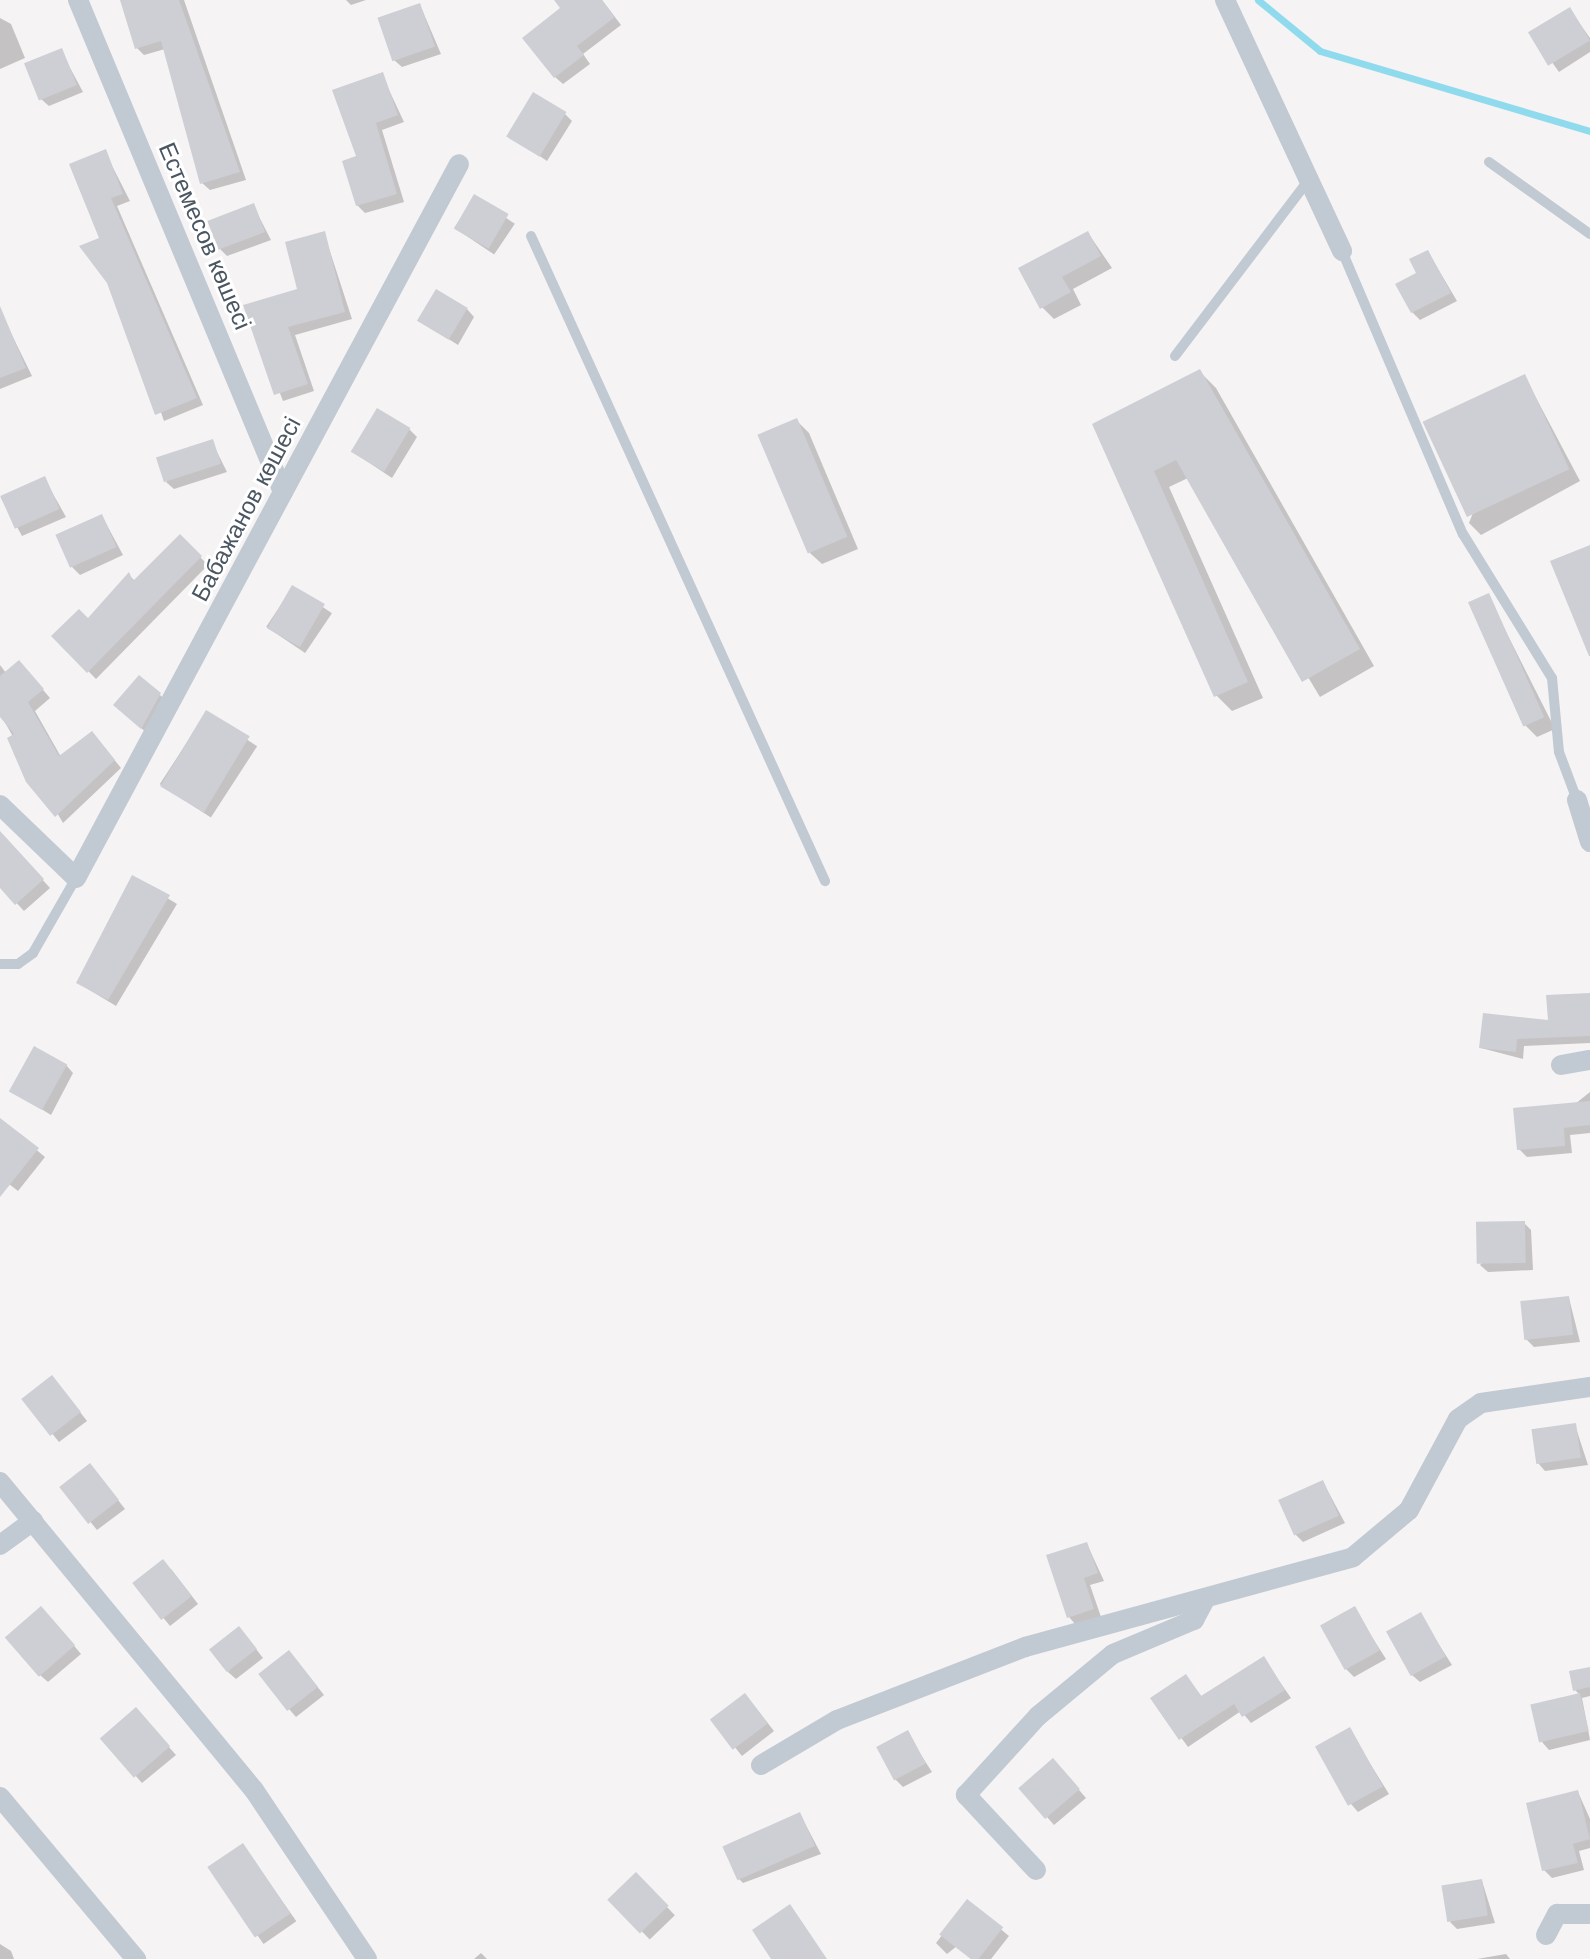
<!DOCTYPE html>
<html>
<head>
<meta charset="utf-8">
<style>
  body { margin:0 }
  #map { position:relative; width:1590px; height:1959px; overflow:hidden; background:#f5f3f3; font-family:Arial,sans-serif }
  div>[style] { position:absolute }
  .shadow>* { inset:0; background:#0003; transform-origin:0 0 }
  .stream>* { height:7px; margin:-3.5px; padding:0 3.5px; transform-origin:3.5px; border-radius:3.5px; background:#90daee }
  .building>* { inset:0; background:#cdcfd5; transform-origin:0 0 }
  .lane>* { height:10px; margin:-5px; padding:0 5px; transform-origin:5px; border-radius:5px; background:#c1cad2 }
  .street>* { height:20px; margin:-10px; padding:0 10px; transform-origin:10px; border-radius:10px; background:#c1cad2 }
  span { translate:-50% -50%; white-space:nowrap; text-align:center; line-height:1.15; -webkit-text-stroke:6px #fff; paint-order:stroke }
  .street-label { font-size:24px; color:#4a5661 }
</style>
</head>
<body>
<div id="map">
  <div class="shadow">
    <div style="clip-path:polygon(122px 0,184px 0,246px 180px,210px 190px,202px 183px,165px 49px,144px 55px,137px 48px)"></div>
    <div style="clip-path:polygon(346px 0,366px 0,351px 5px)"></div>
    <div style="clip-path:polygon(557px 0,602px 0,621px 25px,583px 54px,590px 64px,563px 84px,555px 77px,563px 9px)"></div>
    <div style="clip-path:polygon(420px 5px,441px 54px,402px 67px,394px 60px)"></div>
    <div style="clip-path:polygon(1570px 10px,1590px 38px,1590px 52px,1559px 72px,1532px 34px)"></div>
    <div style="clip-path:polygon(0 18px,11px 24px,25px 58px,0 69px)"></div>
    <div style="clip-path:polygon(61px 51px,83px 92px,49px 106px,41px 99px)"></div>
    <div style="clip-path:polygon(382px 75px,404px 122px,382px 130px,404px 202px,365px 213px,357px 205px,358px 158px)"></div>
    <div style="clip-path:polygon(564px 113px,572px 121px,547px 161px,509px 135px)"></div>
    <div style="clip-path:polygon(105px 152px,130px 201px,117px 206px,203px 405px,164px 421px,101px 239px)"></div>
    <div style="left:475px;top:197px;width:48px;height:37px;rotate:34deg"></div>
    <div style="clip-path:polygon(253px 205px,271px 240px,227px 256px,220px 249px)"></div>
    <div style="clip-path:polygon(324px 233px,352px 319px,295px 335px,314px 391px,283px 401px,246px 306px,300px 290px)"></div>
    <div style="clip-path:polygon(1088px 233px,1112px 268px,1073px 289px,1081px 305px,1054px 319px,1042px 307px)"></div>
    <div style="clip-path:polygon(1428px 252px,1457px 301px,1420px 320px,1412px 312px)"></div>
    <div style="clip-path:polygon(467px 309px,474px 317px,458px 345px,420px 321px)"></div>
    <div style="clip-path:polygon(8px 327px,32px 376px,0 389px,0 330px)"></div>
    <div style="clip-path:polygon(1200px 372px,1216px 388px,1374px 666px,1320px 697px,1188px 478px,1169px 487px,1263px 698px,1232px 711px,1216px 695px,1095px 425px)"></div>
    <div style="clip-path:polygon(1525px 377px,1580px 481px,1481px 535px,1469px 523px)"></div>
    <div style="clip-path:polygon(797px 421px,809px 433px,858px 549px,822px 564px,810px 553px)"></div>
    <div style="clip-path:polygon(409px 429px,417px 437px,392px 478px,353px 452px)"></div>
    <div style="clip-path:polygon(212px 442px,227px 472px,174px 489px,166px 482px)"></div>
    <div style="clip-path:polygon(44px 478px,66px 517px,22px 536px,1px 498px)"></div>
    <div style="clip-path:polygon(102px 516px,123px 555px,80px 575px,72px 567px)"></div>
    <div style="clip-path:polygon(180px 537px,208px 565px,96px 679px,54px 636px,88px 621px,129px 575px,136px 582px)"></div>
    <div style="left:293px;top:587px;width:47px;height:48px;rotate:34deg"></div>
    <div style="clip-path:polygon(1488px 596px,1555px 729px,1537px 737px,1525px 725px)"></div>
    <div style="clip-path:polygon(0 665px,6px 673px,26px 670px,50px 698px,35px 711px,61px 757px,99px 741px,121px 768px,63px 823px,0 714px)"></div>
    <div style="clip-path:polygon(159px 694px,167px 702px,149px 735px,123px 712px)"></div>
    <div style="left:206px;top:713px;width:61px;height:85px;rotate:33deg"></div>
    <div style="clip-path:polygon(0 844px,13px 847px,50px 888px,24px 911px,0 885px)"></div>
    <div style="clip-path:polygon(133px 877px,177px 904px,116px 1006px,78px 983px)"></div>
    <div style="clip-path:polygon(1590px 995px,1590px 1043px,1524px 1046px,1523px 1059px,1481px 1048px,1550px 1023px)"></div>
    <div style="clip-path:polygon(66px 1065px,73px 1073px,51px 1115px,12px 1091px)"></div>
    <div style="clip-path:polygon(1590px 1092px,1590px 1133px,1570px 1135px,1572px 1153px,1527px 1157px,1519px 1149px)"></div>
    <div style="clip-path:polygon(0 1120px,45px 1157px,18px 1191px,0 1177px)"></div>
    <div style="clip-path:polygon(1524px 1223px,1531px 1230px,1533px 1270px,1488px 1272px,1480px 1265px)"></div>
    <div style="clip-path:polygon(1569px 1298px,1580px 1342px,1534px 1347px,1526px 1339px)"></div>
    <div style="clip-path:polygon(59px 1385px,87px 1421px,59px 1442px,24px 1399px)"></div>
    <div style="clip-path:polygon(1575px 1425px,1588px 1465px,1545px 1471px,1538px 1463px)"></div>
    <div style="clip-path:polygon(97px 1473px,125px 1509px,97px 1530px,62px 1487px)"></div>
    <div style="clip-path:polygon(1323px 1482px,1345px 1523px,1303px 1542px,1295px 1534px)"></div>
    <div style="clip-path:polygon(1087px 1544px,1104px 1581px,1090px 1585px,1101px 1617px,1076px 1625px,1069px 1617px)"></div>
    <div style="clip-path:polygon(171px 1569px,198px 1604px,170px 1626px,135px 1583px)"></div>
    <div style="clip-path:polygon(1354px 1609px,1386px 1659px,1354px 1677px,1346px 1669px)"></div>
    <div style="clip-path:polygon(1420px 1615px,1452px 1665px,1420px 1682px,1412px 1675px)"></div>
    <div style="clip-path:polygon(49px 1616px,81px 1654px,48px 1682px,40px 1675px)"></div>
    <div style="clip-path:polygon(246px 1636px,263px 1658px,236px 1679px,228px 1672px)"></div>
    <div style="clip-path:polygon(1264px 1659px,1291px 1698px,1251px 1723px,1241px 1711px,1188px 1747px,1153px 1699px,1186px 1676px,1202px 1697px)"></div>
    <div style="clip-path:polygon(296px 1660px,324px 1695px,296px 1717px,289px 1709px)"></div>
    <div style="clip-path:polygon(1590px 1669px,1590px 1696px,1582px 1698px,1590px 1740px,1549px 1750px,1542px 1742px,1580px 1695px,1575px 1690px)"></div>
    <div style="clip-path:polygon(752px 1703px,774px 1731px,742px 1756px,713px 1720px)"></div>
    <div style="clip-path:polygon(143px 1718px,176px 1755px,142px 1783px,102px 1738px)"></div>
    <div style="clip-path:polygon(1349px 1730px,1389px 1794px,1358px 1812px,1351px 1804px)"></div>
    <div style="clip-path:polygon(907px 1733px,932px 1772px,903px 1787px,895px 1779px)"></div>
    <div style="clip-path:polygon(1060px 1768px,1086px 1798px,1054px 1825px,1047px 1817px)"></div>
    <div style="clip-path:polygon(1578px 1792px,1590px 1819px,1590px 1848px,1579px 1851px,1584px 1870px,1552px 1878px,1544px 1870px)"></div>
    <div style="clip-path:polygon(800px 1814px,821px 1854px,743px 1883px,736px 1876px)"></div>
    <div style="left:243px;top:1845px;width:93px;height:40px;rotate:55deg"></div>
    <div style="left:636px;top:1875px;width:56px;height:35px;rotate:46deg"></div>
    <div style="clip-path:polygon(1482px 1881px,1495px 1923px,1457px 1929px,1450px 1922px)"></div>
    <div style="clip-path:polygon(968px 1902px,1009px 1936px,991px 1959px,972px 1959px,957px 1946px,947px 1954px,936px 1943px)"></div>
    <div style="clip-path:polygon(0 1944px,11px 1951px,14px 1959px,0 1959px)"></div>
    <div style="clip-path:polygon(481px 1953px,487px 1959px,474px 1959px)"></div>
    <div style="clip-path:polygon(1506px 1954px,1510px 1959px,1477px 1959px)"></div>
  </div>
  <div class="stream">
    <div style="left:1258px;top:0;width:80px;rotate:39.4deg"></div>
    <div style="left:1320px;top:51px;width:282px;rotate:16.5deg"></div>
  </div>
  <div class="building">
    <div style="clip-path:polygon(120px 0,179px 0,240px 172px,200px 184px,161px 41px,135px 49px)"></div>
    <div style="clip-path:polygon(554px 0,602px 0,615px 17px,577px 46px,584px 55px,554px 78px,522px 38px,560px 8px)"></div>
    <div style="left:420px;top:3px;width:46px;height:45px;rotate:71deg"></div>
    <div style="left:1570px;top:7px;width:39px;height:49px;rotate:59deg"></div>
    <div style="left:62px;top:48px;width:40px;height:41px;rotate:68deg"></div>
    <div style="clip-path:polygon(383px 72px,398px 115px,376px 123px,397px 194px,356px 206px,342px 161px,356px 156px,332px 90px)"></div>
    <div style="left:533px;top:92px;width:39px;height:52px;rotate:31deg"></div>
    <div style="clip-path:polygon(106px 149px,123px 194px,111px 198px,197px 398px,155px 415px,107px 283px,79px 246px,99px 238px,69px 164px)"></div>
    <div style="left:474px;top:194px;width:40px;height:40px;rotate:30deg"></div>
    <div style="left:254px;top:203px;width:31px;height:50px;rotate:69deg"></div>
    <div style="clip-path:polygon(325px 231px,345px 312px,288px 327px,308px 384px,274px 395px,243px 305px,297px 289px,285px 242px)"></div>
    <div style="clip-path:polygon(1088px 231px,1101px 256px,1062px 277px,1071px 292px,1040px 309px,1018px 268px)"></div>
    <div style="clip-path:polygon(1428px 250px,1451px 293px,1411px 313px,1395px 284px,1416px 273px,1409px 259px)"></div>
    <div style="left:436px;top:289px;width:37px;height:37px;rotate:31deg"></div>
    <div style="clip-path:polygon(0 306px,26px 368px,0 378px)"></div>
    <div style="clip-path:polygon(1200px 369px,1360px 649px,1302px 682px,1176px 460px,1154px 471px,1248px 682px,1214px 697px,1092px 424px)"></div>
    <div style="left:1525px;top:374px;width:105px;height:113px;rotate:65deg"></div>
    <div style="left:377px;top:408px;width:39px;height:51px;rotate:31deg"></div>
    <div style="left:797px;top:418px;width:129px;height:43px;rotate:67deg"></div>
    <div style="left:213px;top:439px;width:26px;height:60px;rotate:72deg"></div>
    <div style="left:45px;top:476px;width:36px;height:49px;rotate:66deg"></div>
    <div style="left:102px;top:514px;width:36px;height:51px;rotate:66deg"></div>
    <div style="clip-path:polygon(180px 534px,202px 556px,87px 673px,51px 636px,79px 609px,88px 618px,129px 572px,133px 581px)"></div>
    <div style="clip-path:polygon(1590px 545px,1590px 656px,1589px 656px,1550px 561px)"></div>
    <div style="left:292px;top:585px;width:38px;height:50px;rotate:30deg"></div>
    <div style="left:1489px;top:593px;width:136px;height:23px;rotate:66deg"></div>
    <div style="clip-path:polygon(19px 660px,44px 689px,28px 702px,59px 756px,92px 731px,115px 760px,55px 817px,26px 782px,7px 738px,14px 734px,0 717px,0 676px)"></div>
    <div style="clip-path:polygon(139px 675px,161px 693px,141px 729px,113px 705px)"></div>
    <div style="left:206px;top:710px;width:51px;height:89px;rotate:31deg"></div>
    <div style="clip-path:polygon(0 831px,44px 879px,15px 905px,0 888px)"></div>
    <div style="clip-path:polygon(132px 875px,170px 895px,108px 1000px,76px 983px)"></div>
    <div style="clip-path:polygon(1590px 993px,1590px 1036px,1517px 1039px,1516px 1052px,1479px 1048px,1483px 1013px,1548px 1020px,1546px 995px)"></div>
    <div style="left:34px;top:1046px;width:38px;height:52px;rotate:29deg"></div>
    <div style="clip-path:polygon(1590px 1101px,1590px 1125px,1564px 1128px,1565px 1146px,1517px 1150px,1513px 1108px)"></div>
    <div style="clip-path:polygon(0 1118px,39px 1148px,0 1197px)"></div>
    <div style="left:1525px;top:1221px;width:42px;height:49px;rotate:89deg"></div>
    <div style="left:1569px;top:1296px;width:39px;height:49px;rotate:84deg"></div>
    <div style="left:52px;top:1375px;width:47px;height:39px;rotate:52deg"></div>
    <div style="left:1576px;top:1423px;width:35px;height:45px;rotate:82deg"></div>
    <div style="left:90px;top:1463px;width:47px;height:39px;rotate:52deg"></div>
    <div style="left:1323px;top:1480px;width:39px;height:49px;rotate:66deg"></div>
    <div style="clip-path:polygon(1087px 1542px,1098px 1573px,1084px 1578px,1094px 1609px,1067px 1618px,1046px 1555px)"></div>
    <div style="left:163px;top:1559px;width:47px;height:39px;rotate:52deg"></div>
    <div style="left:41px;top:1606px;width:52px;height:48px;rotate:49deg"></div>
    <div style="left:1355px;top:1606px;width:51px;height:40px;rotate:61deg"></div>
    <div style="left:1421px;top:1612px;width:51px;height:40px;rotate:61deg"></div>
    <div style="left:239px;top:1626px;width:29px;height:38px;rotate:52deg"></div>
    <div style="left:289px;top:1650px;width:47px;height:39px;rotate:52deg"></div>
    <div style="clip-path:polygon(1264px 1656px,1285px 1690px,1242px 1717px,1234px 1704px,1179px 1740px,1150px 1698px,1186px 1674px,1201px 1696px)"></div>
    <div style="clip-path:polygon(1590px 1667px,1590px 1687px,1573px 1691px,1569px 1671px)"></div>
    <div style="left:745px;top:1693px;width:38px;height:44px;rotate:53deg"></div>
    <div style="left:1580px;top:1693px;width:39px;height:51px;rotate:77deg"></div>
    <div style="left:136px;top:1707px;width:52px;height:48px;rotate:49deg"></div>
    <div style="left:1350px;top:1727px;width:68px;height:40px;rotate:61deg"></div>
    <div style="left:908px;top:1730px;width:38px;height:36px;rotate:62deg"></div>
    <div style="left:1053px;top:1758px;width:41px;height:46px;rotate:49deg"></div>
    <div style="clip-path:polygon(1578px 1790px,1590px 1839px,1573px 1844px,1578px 1863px,1542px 1871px,1526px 1803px)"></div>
    <div style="left:800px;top:1812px;width:37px;height:85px;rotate:66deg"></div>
    <div style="left:243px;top:1843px;width:85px;height:43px;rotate:56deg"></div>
    <div style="left:636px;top:1872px;width:47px;height:40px;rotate:46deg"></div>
    <div style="left:1482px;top:1879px;width:37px;height:41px;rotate:81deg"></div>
    <div style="left:967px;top:1899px;width:46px;height:45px;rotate:38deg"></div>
    <div style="clip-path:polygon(790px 1904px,827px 1959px,771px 1959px,752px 1930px)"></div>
  </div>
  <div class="lane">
    <div style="left:1489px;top:162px;width:124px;rotate:35.5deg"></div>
    <div style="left:531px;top:236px;width:709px;rotate:65.5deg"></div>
    <div style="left:1342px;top:251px;width:308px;rotate:66.9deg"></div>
    <div style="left:1463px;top:534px;width:169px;rotate:58.3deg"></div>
    <div style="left:1552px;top:678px;width:74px;rotate:84.6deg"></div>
    <div style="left:1559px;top:752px;width:51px;rotate:69.4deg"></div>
    <div style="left:1175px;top:356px;width:220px;rotate:-52.8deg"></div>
    <div style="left:0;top:964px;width:18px"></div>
    <div style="left:18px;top:964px;width:19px;rotate:-36deg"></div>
    <div style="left:33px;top:953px;width:86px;rotate:-60.2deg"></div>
  </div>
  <div class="street">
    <div style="left:78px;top:0;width:533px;rotate:67.38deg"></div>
    <div style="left:1225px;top:0;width:277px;rotate:65deg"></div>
    <div style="left:1577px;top:800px;width:44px;rotate:72.8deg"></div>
    <div style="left:0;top:805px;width:105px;rotate:43.8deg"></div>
    <div style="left:76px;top:878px;width:810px;rotate:-61.79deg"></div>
    <div style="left:1561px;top:1065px;width:29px;rotate:-10deg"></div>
    <div style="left:0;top:1482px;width:399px;rotate:50.5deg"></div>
    <div style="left:254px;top:1790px;width:203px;rotate:56.2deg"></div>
    <div style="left:0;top:1545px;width:41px;rotate:-36deg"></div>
    <div style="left:761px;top:1765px;width:88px;rotate:-30.6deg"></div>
    <div style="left:837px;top:1720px;width:202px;rotate:-21.2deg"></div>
    <div style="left:1025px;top:1647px;width:340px;rotate:-15.3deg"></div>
    <div style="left:1353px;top:1557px;width:73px;rotate:-40deg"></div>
    <div style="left:1409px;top:1510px;width:103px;rotate:-61.7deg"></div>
    <div style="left:1458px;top:1419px;width:28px;rotate:-35deg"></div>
    <div style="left:1481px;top:1403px;width:110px;rotate:-8.4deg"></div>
    <div style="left:0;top:1797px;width:212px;rotate:50deg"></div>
    <div style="left:1036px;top:1870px;width:103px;rotate:-133deg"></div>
    <div style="left:966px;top:1795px;width:107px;rotate:-47.7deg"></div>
    <div style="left:1038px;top:1716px;width:97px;rotate:-39.6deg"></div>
    <div style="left:1113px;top:1654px;width:88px;rotate:-22.8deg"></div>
    <div style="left:1194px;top:1620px;width:21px;rotate:-62deg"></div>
    <div style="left:1546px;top:1935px;width:24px;rotate:-62deg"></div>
    <div style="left:1557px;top:1914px;width:33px"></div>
  </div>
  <div class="street-label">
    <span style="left:205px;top:236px;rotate:67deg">Естемесов көшесі</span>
    <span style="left:246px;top:509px;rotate:-62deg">Бабажанов көшесі</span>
  </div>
</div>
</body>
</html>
